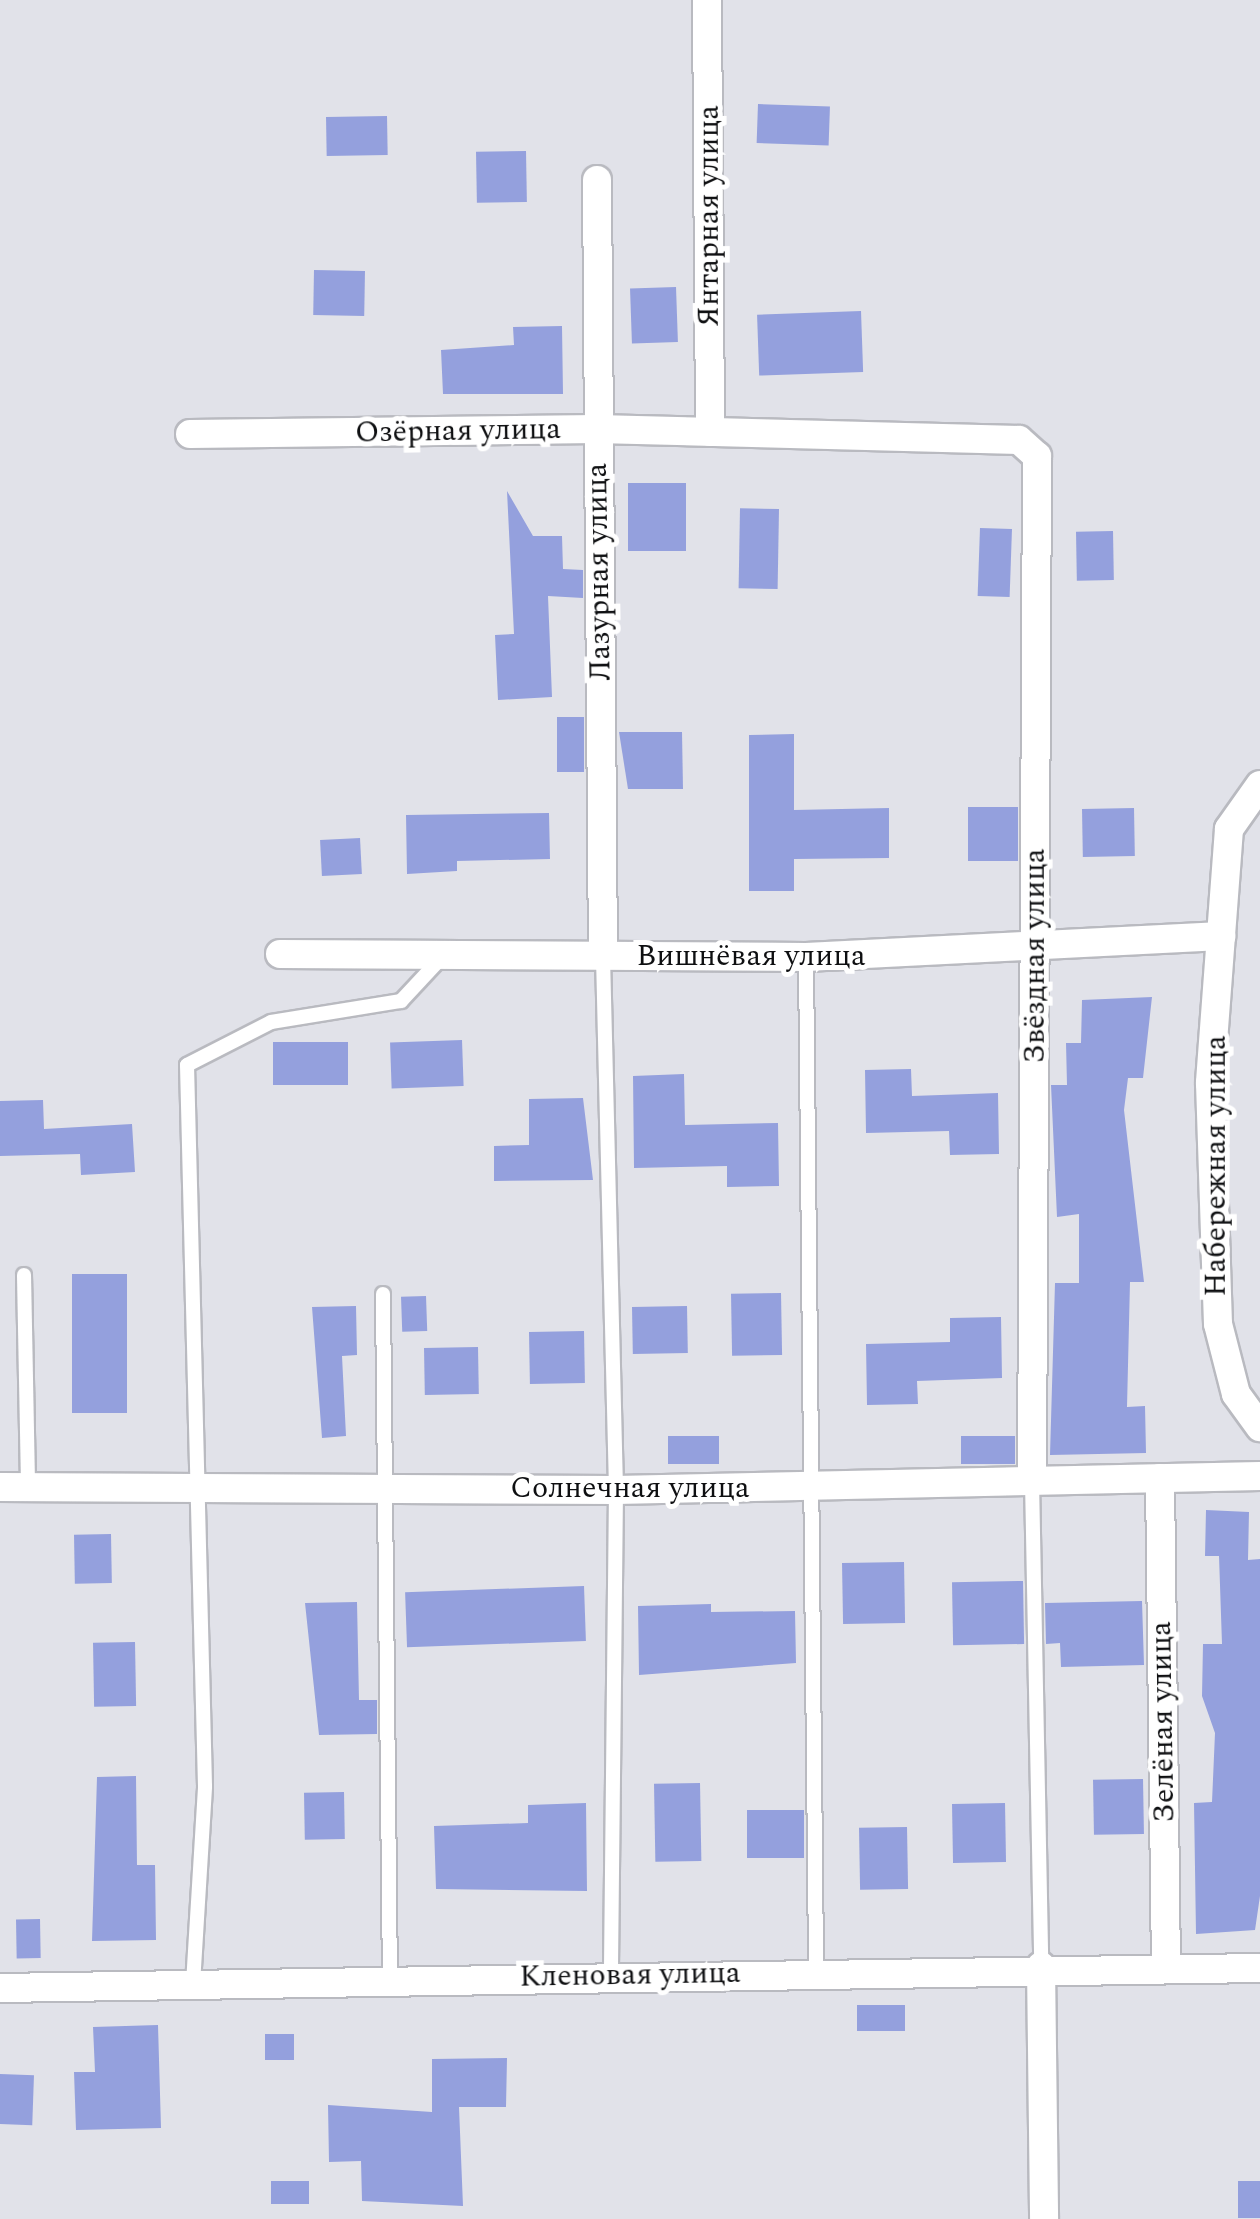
<!DOCTYPE html>
<html>
<head>
<meta charset="utf-8">
<style>
  body { margin:0 }
  #map { position:relative; width:1260px; height:2219px; overflow:hidden; background:#e1e2e9; font-family:Spectral,serif }
  div>[style] { position:absolute }
  .building>* { inset:0; background:#94a0dd; transform-origin:0 0 }
  .roads { filter:drop-shadow(2px 0 #b9bac0) drop-shadow(-2px 0 #b9bac0) drop-shadow(0 2px #b9bac0) drop-shadow(0 -2px #b9bac0) }
  .service>* { height:14px; margin:-7px; padding:0 7px; transform-origin:7px; border-radius:7px; background:#fff }
  .minor>* { height:28px; margin:-14px; padding:0 14px; transform-origin:14px; border-radius:14px; background:#fff }
  span { translate:-50% -50%; white-space:nowrap; text-align:center; line-height:1.15; -webkit-text-stroke:10px #fff; paint-order:stroke }
  .street-label { font-size:30px; color:#0e0f11 }
</style>
</head>
<body>
<div id="map">
  <div class="building">
    <div style="left:758px;top:104px;width:72px;height:39px;rotate:2deg"></div>
    <div style="left:387px;top:116px;width:39px;height:61px;rotate:89deg"></div>
    <div style="left:526px;top:151px;width:51px;height:50px;rotate:89deg"></div>
    <div style="left:314px;top:270px;width:51px;height:45px;rotate:1deg"></div>
    <div style="left:676px;top:287px;width:55px;height:46px;rotate:88deg"></div>
    <div style="left:861px;top:311px;width:61px;height:104px;rotate:88deg"></div>
    <div style="clip-path:polygon(562px 326px,563px 394px,443px 394px,441px 350px,514px 345px,513px 327px)"></div>
    <div style="left:628px;top:483px;width:58px;height:68px"></div>
    <div style="clip-path:polygon(507px 491px,533px 536px,562px 536px,563px 569px,583px 570px,583px 598px,548px 596px,552px 697px,498px 700px,495px 635px,514px 634px)"></div>
    <div style="left:779px;top:509px;width:80px;height:39px;rotate:91deg"></div>
    <div style="left:980px;top:528px;width:32px;height:68px;rotate:2deg"></div>
    <div style="left:1113px;top:531px;width:49px;height:37px;rotate:89deg"></div>
    <div style="left:557px;top:717px;width:27px;height:55px"></div>
    <div style="clip-path:polygon(619px 732px,682px 732px,683px 789px,628px 789px)"></div>
    <div style="clip-path:polygon(794px 734px,794px 810px,889px 808px,889px 858px,794px 859px,794px 891px,749px 891px,749px 735px)"></div>
    <div style="left:1018px;top:807px;width:54px;height:50px;rotate:90deg"></div>
    <div style="left:1134px;top:808px;width:48px;height:52px;rotate:89deg"></div>
    <div style="clip-path:polygon(549px 813px,550px 859px,457px 861px,457px 871px,407px 874px,406px 815px)"></div>
    <div style="left:360px;top:838px;width:36px;height:40px;rotate:87deg"></div>
    <div style="clip-path:polygon(1152px 997px,1143px 1078px,1128px 1078px,1124px 1110px,1144px 1282px,1130px 1282px,1127px 1407px,1145px 1406px,1146px 1453px,1050px 1455px,1055px 1283px,1079px 1283px,1079px 1214px,1057px 1217px,1051px 1085px,1067px 1085px,1066px 1043px,1081px 1043px,1082px 1000px)"></div>
    <div style="left:462px;top:1040px;width:46px;height:72px;rotate:88deg"></div>
    <div style="left:348px;top:1042px;width:43px;height:75px;rotate:90deg"></div>
    <div style="clip-path:polygon(911px 1069px,912px 1096px,998px 1093px,999px 1154px,950px 1155px,949px 1131px,866px 1133px,865px 1070px)"></div>
    <div style="clip-path:polygon(684px 1074px,685px 1125px,778px 1123px,779px 1186px,727px 1187px,727px 1166px,634px 1168px,633px 1076px)"></div>
    <div style="clip-path:polygon(583px 1098px,593px 1180px,494px 1181px,494px 1146px,529px 1145px,529px 1099px)"></div>
    <div style="clip-path:polygon(43px 1100px,44px 1129px,132px 1124px,135px 1172px,81px 1175px,80px 1154px,0 1156px,0 1101px)"></div>
    <div style="left:72px;top:1274px;width:55px;height:139px"></div>
    <div style="left:781px;top:1293px;width:62px;height:50px;rotate:89deg"></div>
    <div style="left:426px;top:1296px;width:35px;height:25px;rotate:88deg"></div>
    <div style="clip-path:polygon(356px 1306px,357px 1355px,342px 1356px,346px 1436px,322px 1438px,312px 1307px)"></div>
    <div style="left:687px;top:1306px;width:47px;height:55px;rotate:89deg"></div>
    <div style="clip-path:polygon(1001px 1317px,1002px 1378px,917px 1381px,918px 1404px,867px 1405px,866px 1344px,950px 1342px,950px 1318px)"></div>
    <div style="left:584px;top:1331px;width:52px;height:55px;rotate:89deg"></div>
    <div style="left:478px;top:1347px;width:47px;height:54px;rotate:89deg"></div>
    <div style="left:719px;top:1436px;width:28px;height:51px;rotate:90deg"></div>
    <div style="left:1015px;top:1436px;width:28px;height:54px;rotate:90deg"></div>
    <div style="clip-path:polygon(1206px 1510px,1249px 1512px,1248px 1560px,1260px 1559px,1260px 1896px,1255px 1930px,1196px 1934px,1194px 1803px,1212px 1802px,1215px 1733px,1202px 1696px,1203px 1644px,1222px 1644px,1219px 1556px,1205px 1556px)"></div>
    <div style="left:111px;top:1534px;width:49px;height:37px;rotate:89deg"></div>
    <div style="left:904px;top:1562px;width:61px;height:62px;rotate:89deg"></div>
    <div style="left:1023px;top:1581px;width:63px;height:71px;rotate:89deg"></div>
    <div style="left:584px;top:1586px;width:55px;height:179px;rotate:88deg"></div>
    <div style="clip-path:polygon(1142px 1601px,1144px 1665px,1061px 1667px,1060px 1643px,1046px 1644px,1045px 1603px)"></div>
    <div style="clip-path:polygon(357px 1602px,359px 1700px,377px 1700px,377px 1734px,319px 1735px,305px 1603px)"></div>
    <div style="clip-path:polygon(711px 1604px,711px 1612px,795px 1611px,796px 1663px,639px 1675px,638px 1606px)"></div>
    <div style="left:135px;top:1642px;width:64px;height:42px;rotate:89deg"></div>
    <div style="clip-path:polygon(136px 1776px,137px 1865px,155px 1865px,156px 1940px,92px 1941px,97px 1777px)"></div>
    <div style="left:1143px;top:1779px;width:55px;height:50px;rotate:89deg"></div>
    <div style="left:700px;top:1783px;width:78px;height:46px;rotate:89deg"></div>
    <div style="left:344px;top:1792px;width:47px;height:40px;rotate:89deg"></div>
    <div style="clip-path:polygon(586px 1803px,587px 1891px,436px 1889px,434px 1826px,528px 1823px,528px 1805px)"></div>
    <div style="left:1005px;top:1803px;width:59px;height:53px;rotate:89deg"></div>
    <div style="left:804px;top:1810px;width:48px;height:57px;rotate:90deg"></div>
    <div style="left:907px;top:1827px;width:62px;height:48px;rotate:89deg"></div>
    <div style="left:40px;top:1919px;width:39px;height:24px;rotate:89deg"></div>
    <div style="left:905px;top:2005px;width:26px;height:48px;rotate:90deg"></div>
    <div style="clip-path:polygon(158px 2025px,161px 2128px,76px 2130px,74px 2072px,95px 2072px,93px 2027px)"></div>
    <div style="left:265px;top:2034px;width:29px;height:26px"></div>
    <div style="clip-path:polygon(507px 2058px,506px 2107px,459px 2107px,463px 2206px,362px 2201px,361px 2161px,329px 2162px,328px 2105px,432px 2112px,432px 2059px)"></div>
    <div style="left:0;top:2074px;width:34px;height:50px;rotate:2deg"></div>
    <div style="left:309px;top:2181px;width:23px;height:38px;rotate:90deg"></div>
    <div style="left:1238px;top:2181px;width:22px;height:37px"></div>
  </div>
  <div class="roads">
    <div class="service">
      <div style="left:603px;top:957px;width:533px;rotate:88.6deg"></div>
      <div style="left:616px;top:1490px;width:485px;rotate:90.6deg"></div>
      <div style="left:806px;top:957px;width:1014px;rotate:89.43deg"></div>
      <div style="left:24px;top:1275px;width:211px;rotate:88.9deg"></div>
      <div style="left:383px;top:1294px;width:686px;rotate:89.42deg"></div>
      <div style="left:1032px;top:1481px;width:485px;rotate:88.9deg"></div>
      <div style="left:193px;top:1984px;width:198px;rotate:-86.5deg"></div>
      <div style="left:205px;top:1786px;width:721px;rotate:-91.43deg"></div>
      <div style="left:187px;top:1065px;width:94px;rotate:-27.1deg"></div>
      <div style="left:271px;top:1022px;width:132px;rotate:-9.2deg"></div>
      <div style="left:401px;top:1001px;width:60px;rotate:-47deg"></div>
    </div>
    <div class="minor">
      <div style="left:707px;top:0;width:432px;rotate:89.6deg"></div>
      <div style="left:597px;top:180px;width:777px;rotate:89.56deg"></div>
      <div style="left:190px;top:434px;width:407px;rotate:-0.7deg"></div>
      <div style="left:597px;top:429px;width:422px;rotate:1.5deg"></div>
      <div style="left:1019px;top:440px;width:24px;rotate:42deg"></div>
      <div style="left:1037px;top:456px;width:1025px;rotate:90.28deg"></div>
      <div style="left:1260px;top:785px;width:54px;rotate:125.2deg"></div>
      <div style="left:1229px;top:829px;width:255px;rotate:94.3deg"></div>
      <div style="left:1210px;top:1083px;width:241px;rotate:88.1deg"></div>
      <div style="left:1218px;top:1324px;width:72px;rotate:75.6deg"></div>
      <div style="left:1236px;top:1394px;width:41px;rotate:54deg"></div>
      <div style="left:280px;top:954px;width:526px;rotate:0.33deg"></div>
      <div style="left:806px;top:957px;width:416px;rotate:-2.9deg"></div>
      <div style="left:1160px;top:1478px;width:488px;rotate:89.3deg"></div>
      <div style="left:0;top:1487px;width:616px;rotate:0.28deg"></div>
      <div style="left:616px;top:1490px;width:644px;rotate:-1.25deg"></div>
      <div style="left:1041px;top:1966px;width:253px;rotate:89.3deg"></div>
      <div style="left:0;top:1988px;width:1260px;rotate:-0.91deg"></div>
    </div>
  </div>
  <div class="street-label">
    <span style="left:709px;top:216px;rotate:-90deg">Янтарная улица</span>
    <span style="left:458px;top:431px;rotate:-1deg">Озёрная улица</span>
    <span style="left:599px;top:572px;rotate:-91deg">Лазурная улица</span>
    <span style="left:751px;top:956px">Вишнёвая улица</span>
    <span style="left:1035px;top:956px;rotate:-90deg">Звёздная улица</span>
    <span style="left:1216px;top:1166px;rotate:-90deg">Набережная улица</span>
    <span style="left:630px;top:1488px">Солнечная улица</span>
    <span style="left:1163px;top:1722px;rotate:-91deg">Зелёная улица</span>
    <span style="left:630px;top:1975px;rotate:-1deg">Кленовая улица</span>
  </div>
</div>
</body>
</html>
